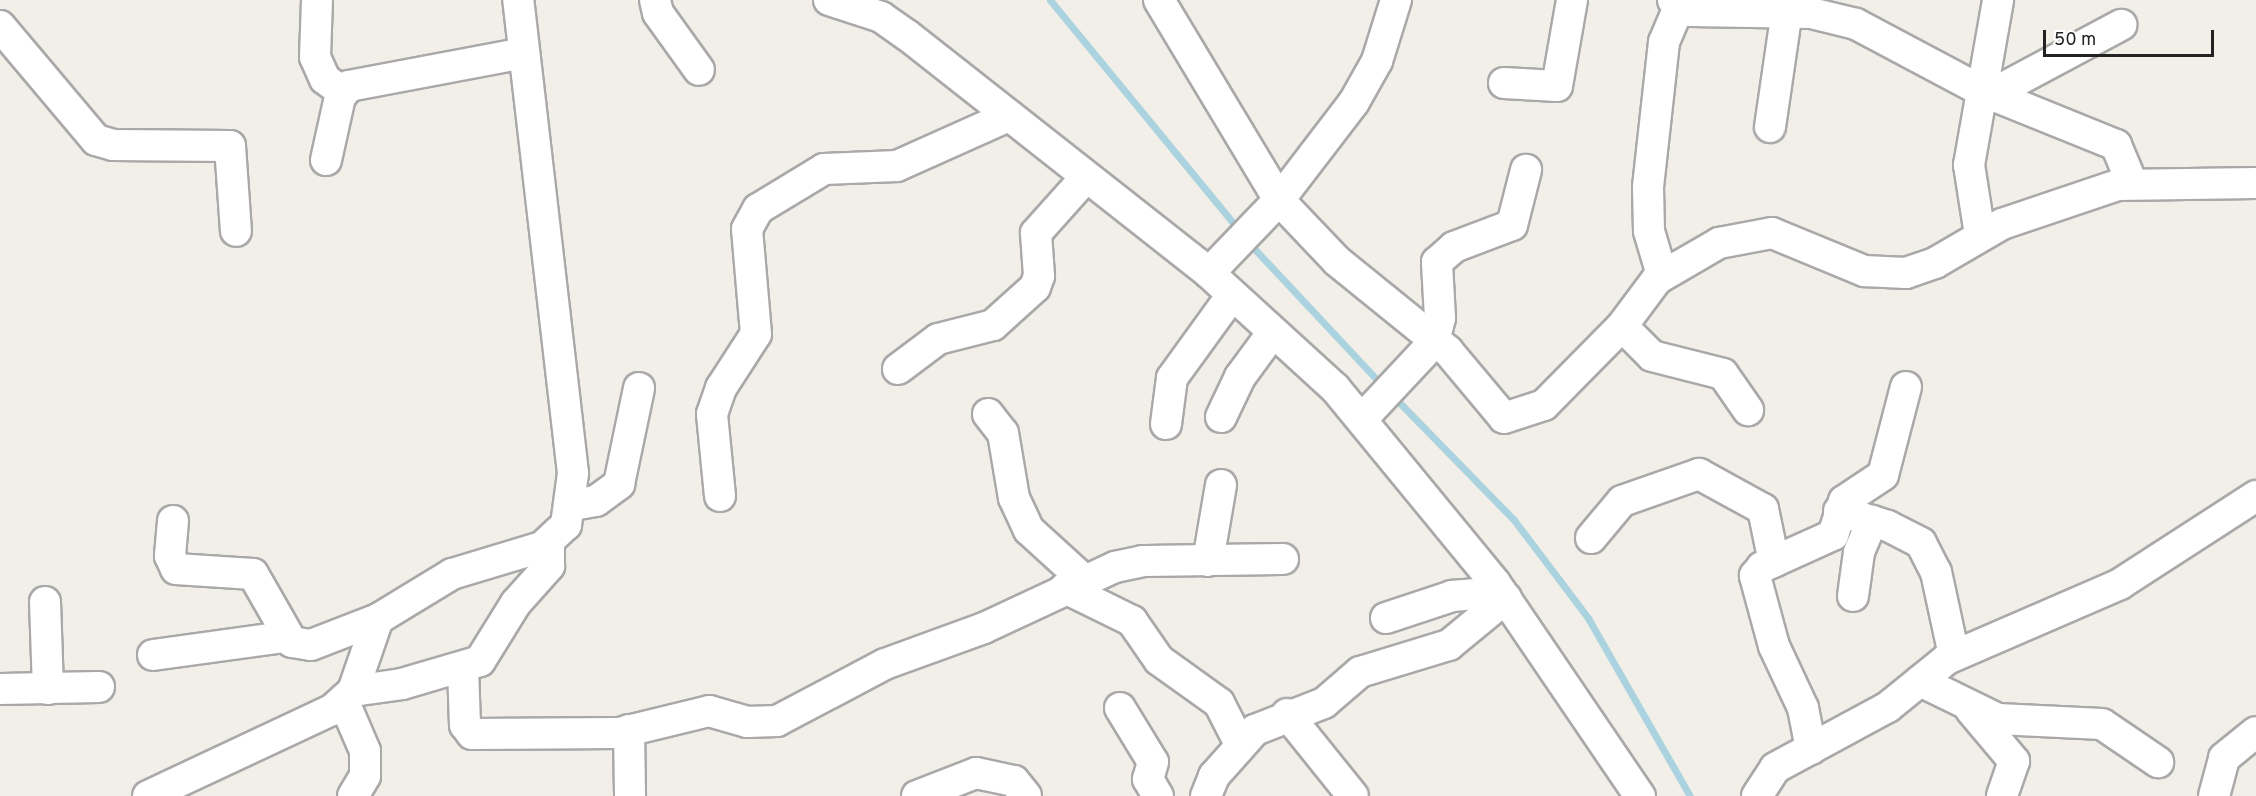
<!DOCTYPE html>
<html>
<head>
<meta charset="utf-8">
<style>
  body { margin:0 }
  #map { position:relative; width:2256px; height:796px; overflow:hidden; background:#f2efe9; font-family:Overpass,sans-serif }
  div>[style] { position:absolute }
  .stream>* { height:7px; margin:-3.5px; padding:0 3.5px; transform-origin:3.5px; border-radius:3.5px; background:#aad3df }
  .roads { filter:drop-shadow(2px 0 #a9a9a9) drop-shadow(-2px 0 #a9a9a9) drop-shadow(0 2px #a9a9a9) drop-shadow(0 -2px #a9a9a9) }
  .minor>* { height:30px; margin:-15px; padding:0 15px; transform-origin:15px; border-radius:15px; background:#fff }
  span { translate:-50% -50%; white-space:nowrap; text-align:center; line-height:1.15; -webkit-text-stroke:4.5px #fff; paint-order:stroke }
  .scale { position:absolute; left:2043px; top:30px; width:171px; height:27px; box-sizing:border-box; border:3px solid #222; border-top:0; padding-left:8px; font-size:18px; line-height:21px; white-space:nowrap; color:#222; -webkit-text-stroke:4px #fff; paint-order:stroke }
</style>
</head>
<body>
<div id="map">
  <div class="stream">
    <div style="left:1050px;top:0;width:298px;rotate:50.6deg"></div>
    <div style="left:1249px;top:243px;width:196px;rotate:46.9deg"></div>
    <div style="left:1393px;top:396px;width:173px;rotate:45.7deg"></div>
    <div style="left:1514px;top:520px;width:123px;rotate:52.9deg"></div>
    <div style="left:1588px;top:618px;width:205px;rotate:60.2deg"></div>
  </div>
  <div class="roads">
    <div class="minor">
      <div style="left:317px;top:0;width:57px;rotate:92deg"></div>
      <div style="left:315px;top:57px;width:24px;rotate:66deg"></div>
      <div style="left:325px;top:79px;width:21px;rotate:37deg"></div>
      <div style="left:655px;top:0;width:13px;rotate:77deg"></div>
      <div style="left:658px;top:13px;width:70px;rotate:54.3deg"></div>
      <div style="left:829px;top:0;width:55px;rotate:18.1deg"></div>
      <div style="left:881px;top:17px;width:32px;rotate:35deg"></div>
      <div style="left:907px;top:35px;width:385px;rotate:38.2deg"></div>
      <div style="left:1209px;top:273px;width:171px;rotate:42.4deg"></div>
      <div style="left:1335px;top:388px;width:252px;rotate:50.6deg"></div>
      <div style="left:1495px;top:583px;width:258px;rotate:55.8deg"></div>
      <div style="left:1159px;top:0;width:233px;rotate:59deg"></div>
      <div style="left:1279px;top:200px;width:84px;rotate:46.4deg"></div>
      <div style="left:1337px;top:261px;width:143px;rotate:39deg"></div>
      <div style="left:1448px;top:351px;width:87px;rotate:50.1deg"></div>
      <div style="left:1504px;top:418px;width:42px;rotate:-18deg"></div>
      <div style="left:1544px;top:405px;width:111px;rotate:-45.4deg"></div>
      <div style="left:1622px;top:326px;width:59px;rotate:-53.3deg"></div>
      <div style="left:1657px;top:279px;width:72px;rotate:-30.1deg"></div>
      <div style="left:1719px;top:243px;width:54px;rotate:-10.7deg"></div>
      <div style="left:1772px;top:233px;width:100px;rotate:22.4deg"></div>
      <div style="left:1864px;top:271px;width:42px;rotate:2.7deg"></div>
      <div style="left:1906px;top:273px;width:31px;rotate:-19deg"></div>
      <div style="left:1935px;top:263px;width:78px;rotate:-30.2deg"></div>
      <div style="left:2002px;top:224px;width:122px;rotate:-18.6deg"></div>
      <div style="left:2118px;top:185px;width:138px;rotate:-0.8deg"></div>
      <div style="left:1673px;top:0;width:21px;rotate:31deg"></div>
      <div style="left:1691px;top:11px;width:120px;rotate:1deg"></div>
      <div style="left:1811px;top:13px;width:46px;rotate:13.7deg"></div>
      <div style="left:1856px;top:24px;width:140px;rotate:28deg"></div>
      <div style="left:1980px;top:90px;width:147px;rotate:22deg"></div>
      <div style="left:2116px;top:145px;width:41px;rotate:67.2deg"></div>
      <div style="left:0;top:26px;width:149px;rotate:49.9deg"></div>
      <div style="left:96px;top:140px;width:18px;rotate:16deg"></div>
      <div style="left:113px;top:145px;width:117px;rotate:0.5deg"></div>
      <div style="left:230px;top:146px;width:85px;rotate:86deg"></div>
      <div style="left:1504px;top:83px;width:53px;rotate:3.2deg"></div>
      <div style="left:1557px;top:86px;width:87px;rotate:-80.1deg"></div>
      <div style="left:1990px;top:95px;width:149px;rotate:-28.1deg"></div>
      <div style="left:1770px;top:127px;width:117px;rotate:-81.7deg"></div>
      <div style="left:326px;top:160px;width:65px;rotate:-77.5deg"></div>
      <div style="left:340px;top:97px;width:14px;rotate:-51deg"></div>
      <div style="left:349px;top:86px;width:178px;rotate:-10.7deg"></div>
      <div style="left:1980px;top:235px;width:71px;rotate:-98.9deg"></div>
      <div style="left:1969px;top:165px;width:168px;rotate:-80deg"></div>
      <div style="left:1209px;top:273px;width:101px;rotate:-46.2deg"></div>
      <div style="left:1279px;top:200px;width:123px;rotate:-52.6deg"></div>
      <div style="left:1354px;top:102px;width:47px;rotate:-60.7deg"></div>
      <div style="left:1377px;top:61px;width:64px;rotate:-72.7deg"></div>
      <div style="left:1662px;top:275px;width:46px;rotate:-106.5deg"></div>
      <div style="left:1649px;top:231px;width:44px;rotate:-91.3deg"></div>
      <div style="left:1648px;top:187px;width:146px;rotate:-83.7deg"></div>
      <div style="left:1664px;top:42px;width:39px;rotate:-67deg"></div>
      <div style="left:1622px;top:326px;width:42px;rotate:45deg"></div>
      <div style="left:1652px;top:356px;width:73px;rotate:14.2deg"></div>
      <div style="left:1723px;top:374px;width:44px;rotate:55.2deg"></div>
      <div style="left:898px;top:369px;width:50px;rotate:-36.9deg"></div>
      <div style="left:938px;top:339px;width:57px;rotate:-14.3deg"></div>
      <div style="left:993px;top:325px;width:57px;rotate:-42.1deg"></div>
      <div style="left:1035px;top:287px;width:12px;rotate:-70deg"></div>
      <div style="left:1039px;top:276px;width:43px;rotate:-94deg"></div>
      <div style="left:1036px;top:233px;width:75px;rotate:-48.2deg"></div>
      <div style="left:988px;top:414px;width:24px;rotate:52deg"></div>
      <div style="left:1003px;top:433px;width:66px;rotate:80.4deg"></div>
      <div style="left:1014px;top:498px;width:35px;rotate:65deg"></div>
      <div style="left:1029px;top:530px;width:74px;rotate:42.3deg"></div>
      <div style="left:1221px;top:417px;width:44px;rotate:-64.6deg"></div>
      <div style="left:1240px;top:377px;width:56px;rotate:-53.7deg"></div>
      <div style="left:1363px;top:418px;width:104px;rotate:-46.9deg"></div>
      <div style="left:1434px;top:342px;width:25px;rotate:-76deg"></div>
      <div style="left:1440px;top:318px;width:56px;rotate:-93.1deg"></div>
      <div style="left:1437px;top:262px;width:23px;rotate:-41deg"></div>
      <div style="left:1454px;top:247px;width:62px;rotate:-20.8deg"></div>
      <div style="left:1512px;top:225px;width:57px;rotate:-75.7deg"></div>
      <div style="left:1166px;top:424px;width:46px;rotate:-82.6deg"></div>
      <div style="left:1172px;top:378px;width:102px;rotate:-54.1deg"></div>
      <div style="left:720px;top:496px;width:82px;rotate:-95.6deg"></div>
      <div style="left:712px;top:414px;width:28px;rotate:-71deg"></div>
      <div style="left:721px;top:388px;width:64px;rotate:-57.1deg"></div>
      <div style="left:756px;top:334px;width:105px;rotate:-94.9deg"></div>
      <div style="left:747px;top:229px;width:23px;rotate:-61deg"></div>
      <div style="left:758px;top:209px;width:77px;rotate:-31.2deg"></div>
      <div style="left:824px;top:169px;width:73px;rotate:-2.4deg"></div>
      <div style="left:897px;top:166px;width:123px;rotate:-24.1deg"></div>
      <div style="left:573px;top:505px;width:23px;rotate:-10deg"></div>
      <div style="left:596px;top:501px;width:29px;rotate:-36deg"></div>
      <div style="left:619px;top:484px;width:98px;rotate:-78.2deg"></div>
      <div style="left:1839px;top:511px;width:51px;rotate:17deg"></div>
      <div style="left:1888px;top:526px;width:37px;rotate:27deg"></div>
      <div style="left:1921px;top:543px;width:33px;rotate:63deg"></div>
      <div style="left:1936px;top:572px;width:85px;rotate:77.8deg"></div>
      <div style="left:173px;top:521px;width:35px;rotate:95deg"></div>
      <div style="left:170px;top:556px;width:14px;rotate:65deg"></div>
      <div style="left:176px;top:569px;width:77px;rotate:3.7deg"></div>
      <div style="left:253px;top:574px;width:78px;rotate:60.2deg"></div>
      <div style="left:292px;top:642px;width:19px;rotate:9deg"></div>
      <div style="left:311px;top:645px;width:72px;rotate:-21.2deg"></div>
      <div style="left:1591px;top:538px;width:48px;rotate:-50deg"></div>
      <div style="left:1622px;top:501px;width:82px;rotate:-19.3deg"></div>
      <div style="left:1699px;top:474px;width:73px;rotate:28.7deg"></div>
      <div style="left:1763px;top:509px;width:54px;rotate:78.3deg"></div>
      <div style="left:1208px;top:561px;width:77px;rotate:-80.3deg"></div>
      <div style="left:1065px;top:588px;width:75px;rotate:26.2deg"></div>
      <div style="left:1132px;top:621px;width:47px;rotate:55.3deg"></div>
      <div style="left:1159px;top:660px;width:74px;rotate:35.6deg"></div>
      <div style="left:1219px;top:703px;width:46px;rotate:62.9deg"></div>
      <div style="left:1853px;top:596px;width:44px;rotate:-82.2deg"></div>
      <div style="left:1859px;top:552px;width:34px;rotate:-67deg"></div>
      <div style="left:45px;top:602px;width:87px;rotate:88deg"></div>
      <div style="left:1386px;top:618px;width:70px;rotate:-18.4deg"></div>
      <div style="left:1452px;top:596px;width:49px;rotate:-4.7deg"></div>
      <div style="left:153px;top:655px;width:133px;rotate:-7.8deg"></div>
      <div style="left:463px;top:668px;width:57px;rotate:88deg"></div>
      <div style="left:465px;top:725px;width:11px;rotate:52deg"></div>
      <div style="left:472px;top:734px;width:147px;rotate:-0.4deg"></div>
      <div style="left:619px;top:733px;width:93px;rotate:-13.7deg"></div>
      <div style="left:709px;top:711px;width:40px;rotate:16deg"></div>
      <div style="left:747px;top:722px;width:30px;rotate:-2deg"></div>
      <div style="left:777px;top:721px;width:122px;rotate:-27.8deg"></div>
      <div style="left:885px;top:664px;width:105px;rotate:-20deg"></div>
      <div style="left:984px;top:628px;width:145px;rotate:-25deg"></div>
      <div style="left:1115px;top:567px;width:29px;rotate:-12deg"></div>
      <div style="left:1143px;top:561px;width:140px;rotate:-0.8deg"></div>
      <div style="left:1920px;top:681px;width:87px;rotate:26deg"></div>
      <div style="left:1998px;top:719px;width:104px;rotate:2.8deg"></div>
      <div style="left:2102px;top:724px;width:68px;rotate:34.2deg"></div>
      <div style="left:0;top:689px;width:99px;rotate:-1.2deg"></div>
      <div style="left:353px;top:691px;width:49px;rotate:-8.1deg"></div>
      <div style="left:402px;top:684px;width:81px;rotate:-16.4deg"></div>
      <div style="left:480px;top:661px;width:68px;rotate:-58.2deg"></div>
      <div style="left:516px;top:603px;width:50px;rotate:-48.3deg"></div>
      <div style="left:549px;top:566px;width:23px;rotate:-90deg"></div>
      <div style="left:344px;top:702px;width:53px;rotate:66.8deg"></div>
      <div style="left:365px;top:751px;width:25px;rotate:90deg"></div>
      <div style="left:365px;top:776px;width:23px;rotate:121deg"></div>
      <div style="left:1120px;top:708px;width:63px;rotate:58.6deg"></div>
      <div style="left:1153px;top:762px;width:18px;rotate:106deg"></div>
      <div style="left:1148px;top:779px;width:20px;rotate:60deg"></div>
      <div style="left:1971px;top:710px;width:67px;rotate:49.9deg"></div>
      <div style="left:2014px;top:761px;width:37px;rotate:109deg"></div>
      <div style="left:1287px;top:714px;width:105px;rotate:51.2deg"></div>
      <div style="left:629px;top:730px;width:66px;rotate:89.1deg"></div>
      <div style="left:1811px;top:749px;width:42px;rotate:-101deg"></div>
      <div style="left:1803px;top:708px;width:68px;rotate:-115.1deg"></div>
      <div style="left:1774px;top:646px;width:73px;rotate:-105.2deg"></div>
      <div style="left:1755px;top:576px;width:11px;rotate:-52deg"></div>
      <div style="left:1762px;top:567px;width:78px;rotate:-24.3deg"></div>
      <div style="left:1833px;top:535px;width:36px;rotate:-72deg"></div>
      <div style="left:1844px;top:501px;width:47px;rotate:-33.7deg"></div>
      <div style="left:1883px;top:475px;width:91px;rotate:-75.4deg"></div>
      <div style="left:148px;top:796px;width:203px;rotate:-25.1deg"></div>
      <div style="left:332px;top:710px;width:28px;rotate:-42deg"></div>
      <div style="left:353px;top:691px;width:76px;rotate:-70.9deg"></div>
      <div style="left:378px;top:619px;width:87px;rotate:-31.3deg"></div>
      <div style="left:452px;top:574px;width:94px;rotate:-16.7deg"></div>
      <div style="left:542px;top:547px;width:33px;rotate:-43deg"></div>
      <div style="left:566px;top:525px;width:52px;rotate:-82.3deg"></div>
      <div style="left:573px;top:473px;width:476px;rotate:-96.6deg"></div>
      <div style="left:917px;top:796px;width:63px;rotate:-21.3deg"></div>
      <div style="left:976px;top:773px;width:39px;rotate:12deg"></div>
      <div style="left:1014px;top:781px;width:19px;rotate:51deg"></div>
      <div style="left:1206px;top:796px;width:22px;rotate:-68deg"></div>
      <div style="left:1214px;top:776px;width:62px;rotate:-48.3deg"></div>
      <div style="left:1255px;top:730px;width:74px;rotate:-21.4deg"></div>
      <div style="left:1324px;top:703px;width:48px;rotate:-40.7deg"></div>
      <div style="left:1360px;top:672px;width:93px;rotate:-16.9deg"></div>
      <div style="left:1449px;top:645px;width:74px;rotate:-39.5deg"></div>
      <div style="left:1757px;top:796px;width:33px;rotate:-57deg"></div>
      <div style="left:1775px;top:768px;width:128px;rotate:-28.4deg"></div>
      <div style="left:1888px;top:707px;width:76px;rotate:-39.1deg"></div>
      <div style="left:1947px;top:659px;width:189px;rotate:-23.4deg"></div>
      <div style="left:2120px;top:584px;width:162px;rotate:-32.9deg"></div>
      <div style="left:2214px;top:796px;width:39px;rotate:-75deg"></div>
      <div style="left:2224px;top:758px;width:41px;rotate:-39.1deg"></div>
    </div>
  </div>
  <div class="scale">50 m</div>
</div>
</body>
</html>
